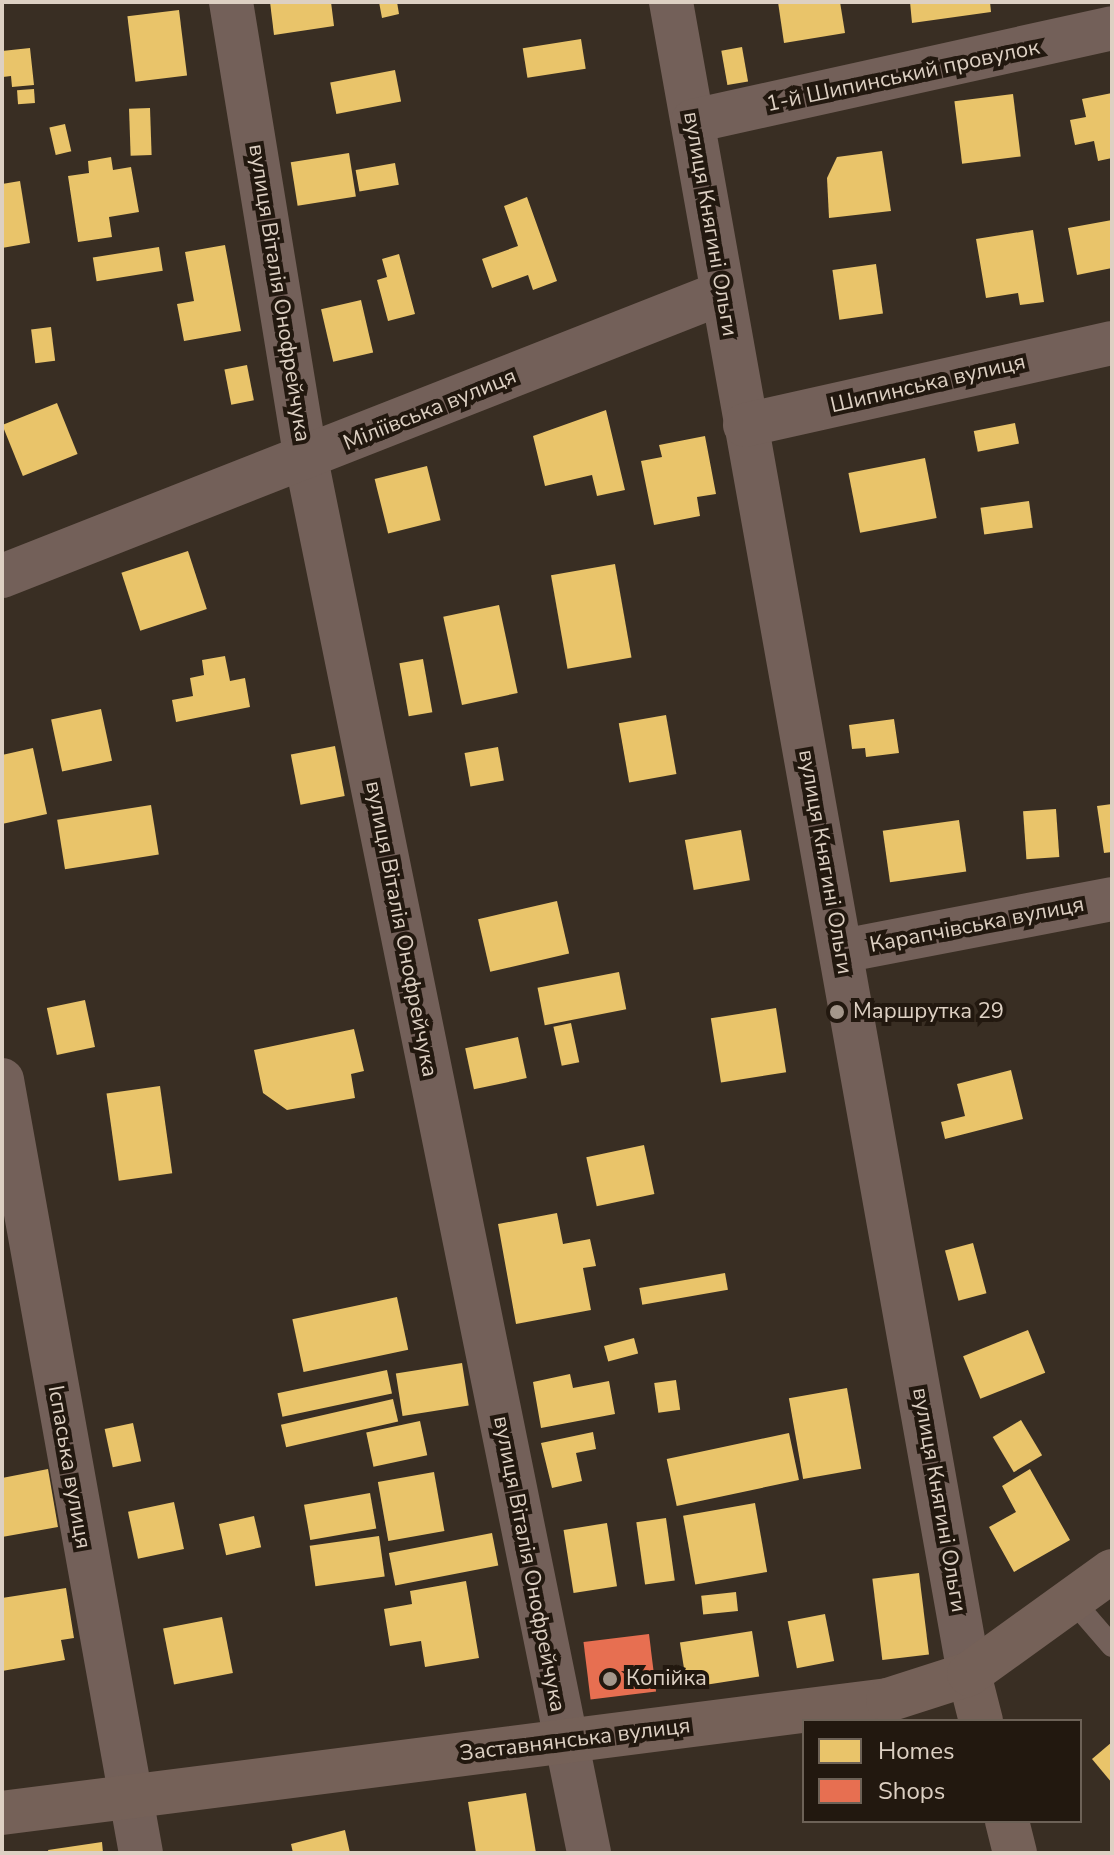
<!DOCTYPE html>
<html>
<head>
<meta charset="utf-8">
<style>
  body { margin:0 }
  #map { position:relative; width:1114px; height:1855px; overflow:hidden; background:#392e23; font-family:"Nunito Sans",sans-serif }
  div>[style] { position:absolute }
  .homes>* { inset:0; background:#e9c46a; transform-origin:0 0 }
  .shops>* { inset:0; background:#e76f51; transform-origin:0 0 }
  .lane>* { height:22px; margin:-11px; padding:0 11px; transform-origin:11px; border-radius:11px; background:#736059 }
  .street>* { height:44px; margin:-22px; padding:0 22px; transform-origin:22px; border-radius:22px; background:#736059 }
  .secondary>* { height:44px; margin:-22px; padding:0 22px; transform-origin:22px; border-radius:22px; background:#756158 }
  .dots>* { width:22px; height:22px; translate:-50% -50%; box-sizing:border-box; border:4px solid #22180f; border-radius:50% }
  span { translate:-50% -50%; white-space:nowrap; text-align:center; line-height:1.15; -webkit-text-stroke:8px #22180f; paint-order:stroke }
  .street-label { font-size:22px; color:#ddd0c3 }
  .poi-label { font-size:22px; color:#ddd0c3 }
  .left { translate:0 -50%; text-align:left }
  .frame { position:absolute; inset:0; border:4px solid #ddd0c3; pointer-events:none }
  .legend { position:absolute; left:802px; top:1719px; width:280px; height:104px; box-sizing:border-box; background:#22180f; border:2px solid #6d6257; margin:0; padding:10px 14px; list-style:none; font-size:24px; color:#ddd0c3 }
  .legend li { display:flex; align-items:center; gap:16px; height:40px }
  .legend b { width:40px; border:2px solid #6d6257 }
</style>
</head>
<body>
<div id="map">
  <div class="homes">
    <div style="clip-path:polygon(270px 2px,331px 2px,334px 26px,274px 35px)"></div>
    <div style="clip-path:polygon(379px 2px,397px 2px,399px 14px,382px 18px)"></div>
    <div style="clip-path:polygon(778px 2px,840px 2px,845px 33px,784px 43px)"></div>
    <div style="clip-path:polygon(910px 2px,990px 2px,991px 12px,912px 23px)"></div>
    <div style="left:179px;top:10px;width:66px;height:52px;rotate:83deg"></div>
    <div style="left:581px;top:39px;width:30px;height:59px;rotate:81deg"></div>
    <div style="left:742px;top:47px;width:35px;height:21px;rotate:80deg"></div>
    <div style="clip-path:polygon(30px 48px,34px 85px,12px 87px,11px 76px,3px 77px,2px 51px)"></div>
    <div style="left:395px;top:70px;width:32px;height:66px;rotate:79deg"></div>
    <div style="left:34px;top:89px;width:14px;height:17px;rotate:86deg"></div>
    <div style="clip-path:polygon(1112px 93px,1112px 158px,1098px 161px,1094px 141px,1075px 145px,1070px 120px,1086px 117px,1082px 99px)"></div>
    <div style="left:1013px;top:94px;width:63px;height:59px;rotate:83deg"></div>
    <div style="left:150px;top:108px;width:47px;height:21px;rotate:88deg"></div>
    <div style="left:65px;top:124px;width:28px;height:16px;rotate:77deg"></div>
    <div style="clip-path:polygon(882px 151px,891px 211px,829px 218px,827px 178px,837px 157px)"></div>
    <div style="left:349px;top:153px;width:44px;height:59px;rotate:81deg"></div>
    <div style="clip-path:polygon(111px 157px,113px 170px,131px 167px,139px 212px,109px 217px,112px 237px,78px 242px,68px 176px,89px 173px,88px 161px)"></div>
    <div style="left:395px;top:163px;width:22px;height:40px;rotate:80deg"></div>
    <div style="clip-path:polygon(20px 181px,30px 243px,2px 248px,2px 184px)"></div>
    <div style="clip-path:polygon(527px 197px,557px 281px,533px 290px,528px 275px,492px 288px,482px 259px,518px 246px,504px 206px)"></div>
    <div style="clip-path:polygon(1112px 220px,1112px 268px,1077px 275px,1068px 228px)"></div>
    <div style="clip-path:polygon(1033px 230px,1044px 302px,1020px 305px,1018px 293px,986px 298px,976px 239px)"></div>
    <div style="clip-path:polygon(225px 245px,241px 331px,184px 341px,177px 304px,194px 301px,185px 252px)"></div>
    <div style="left:159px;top:247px;width:24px;height:67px;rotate:81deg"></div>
    <div style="clip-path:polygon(399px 254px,415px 314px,388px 321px,377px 280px,387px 277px,382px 259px)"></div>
    <div style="left:876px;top:264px;width:50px;height:44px;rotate:82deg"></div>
    <div style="left:361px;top:300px;width:54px;height:41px;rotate:77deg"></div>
    <div style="left:51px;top:327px;width:34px;height:20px;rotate:83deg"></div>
    <div style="left:247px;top:365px;width:36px;height:23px;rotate:79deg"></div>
    <div style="left:57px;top:403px;width:55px;height:59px;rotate:68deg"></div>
    <div style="clip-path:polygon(606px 410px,625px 490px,597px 496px,592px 475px,545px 486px,533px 436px)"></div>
    <div style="left:1015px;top:423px;width:21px;height:42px;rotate:79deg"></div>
    <div style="clip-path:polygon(705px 436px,716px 494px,697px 497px,700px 516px,654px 525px,641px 461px,662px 457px,659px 445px)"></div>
    <div style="left:925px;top:458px;width:61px;height:78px;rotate:79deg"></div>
    <div style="left:427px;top:466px;width:56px;height:54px;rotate:76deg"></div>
    <div style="left:1029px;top:501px;width:27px;height:49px;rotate:82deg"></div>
    <div style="left:188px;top:551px;width:61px;height:70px;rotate:72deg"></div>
    <div style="left:615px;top:564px;width:95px;height:65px;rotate:80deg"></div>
    <div style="left:499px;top:605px;width:90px;height:57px;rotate:78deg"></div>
    <div style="clip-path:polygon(225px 656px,230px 681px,245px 678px,250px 707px,176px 722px,172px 700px,193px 696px,190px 678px,204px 675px,202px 660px)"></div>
    <div style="left:423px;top:659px;width:54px;height:24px;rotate:80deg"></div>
    <div style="left:101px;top:709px;width:53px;height:51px;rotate:78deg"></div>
    <div style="left:666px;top:715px;width:60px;height:48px;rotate:80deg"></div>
    <div style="clip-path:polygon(894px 719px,899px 753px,866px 757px,865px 748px,852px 749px,849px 725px)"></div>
    <div style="left:335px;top:746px;width:51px;height:45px;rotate:79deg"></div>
    <div style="left:498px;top:747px;width:34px;height:34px;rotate:80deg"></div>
    <div style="clip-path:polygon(33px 748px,47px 814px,2px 824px,2px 755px)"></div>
    <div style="clip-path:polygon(1112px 804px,1112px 852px,1104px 853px,1097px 806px)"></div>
    <div style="left:151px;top:805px;width:50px;height:95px;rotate:81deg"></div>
    <div style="left:1056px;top:809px;width:48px;height:33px;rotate:86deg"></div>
    <div style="left:959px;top:820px;width:52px;height:77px;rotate:82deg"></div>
    <div style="left:741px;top:830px;width:51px;height:57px;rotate:80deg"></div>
    <div style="left:557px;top:901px;width:54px;height:81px;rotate:77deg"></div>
    <div style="left:619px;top:972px;width:38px;height:83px;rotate:79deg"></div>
    <div style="left:85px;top:1000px;width:48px;height:39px;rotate:78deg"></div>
    <div style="left:776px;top:1008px;width:65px;height:66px;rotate:81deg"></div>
    <div style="left:571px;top:1023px;width:40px;height:18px;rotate:78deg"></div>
    <div style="clip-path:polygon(354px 1029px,364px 1071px,351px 1074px,355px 1098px,287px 1110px,263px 1093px,254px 1050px)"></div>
    <div style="left:518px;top:1037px;width:42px;height:54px;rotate:78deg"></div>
    <div style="clip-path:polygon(1011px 1070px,1023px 1119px,945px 1139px,941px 1122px,965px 1116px,957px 1084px)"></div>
    <div style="left:160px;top:1086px;width:88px;height:54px;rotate:82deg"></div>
    <div style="left:644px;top:1145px;width:50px;height:59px;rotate:78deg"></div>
    <div style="clip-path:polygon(557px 1213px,563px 1244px,590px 1239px,596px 1266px,583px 1268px,591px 1310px,516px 1324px,498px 1224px)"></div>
    <div style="left:973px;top:1243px;width:52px;height:29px;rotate:75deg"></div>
    <div style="left:725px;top:1273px;width:17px;height:87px;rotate:80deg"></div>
    <div style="left:397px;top:1297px;width:54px;height:107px;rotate:78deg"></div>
    <div style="left:1028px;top:1330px;width:46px;height:70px;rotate:68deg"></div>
    <div style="left:634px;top:1338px;width:16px;height:31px;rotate:75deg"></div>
    <div style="left:462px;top:1363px;width:43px;height:67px;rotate:81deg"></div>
    <div style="left:387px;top:1370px;width:24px;height:112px;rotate:78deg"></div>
    <div style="clip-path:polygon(570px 1374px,573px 1388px,609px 1381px,615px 1414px,541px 1428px,533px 1382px)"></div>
    <div style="left:676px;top:1380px;width:30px;height:22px;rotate:82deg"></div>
    <div style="left:847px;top:1388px;width:82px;height:59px;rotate:80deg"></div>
    <div style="left:393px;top:1399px;width:23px;height:115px;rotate:77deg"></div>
    <div style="left:1021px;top:1420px;width:41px;height:33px;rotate:59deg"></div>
    <div style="left:420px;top:1421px;width:35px;height:55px;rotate:78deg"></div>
    <div style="left:133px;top:1423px;width:39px;height:29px;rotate:78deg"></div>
    <div style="clip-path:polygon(593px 1432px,596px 1449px,576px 1453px,582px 1481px,552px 1488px,541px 1443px)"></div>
    <div style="left:789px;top:1433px;width:48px;height:125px;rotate:78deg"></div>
    <div style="clip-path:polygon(48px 1469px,58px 1527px,2px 1537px,2px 1478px)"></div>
    <div style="clip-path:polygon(1030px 1469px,1070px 1540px,1014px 1572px,989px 1527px,1016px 1512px,1002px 1486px)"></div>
    <div style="left:434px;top:1472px;width:60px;height:57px;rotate:80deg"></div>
    <div style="left:370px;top:1493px;width:36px;height:67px;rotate:80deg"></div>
    <div style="left:174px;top:1502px;width:48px;height:47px;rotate:78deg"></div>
    <div style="left:755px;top:1503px;width:70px;height:73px;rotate:80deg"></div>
    <div style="left:254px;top:1516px;width:32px;height:36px;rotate:77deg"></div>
    <div style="left:666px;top:1518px;width:63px;height:30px;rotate:82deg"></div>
    <div style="left:607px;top:1523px;width:64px;height:44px;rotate:81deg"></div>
    <div style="left:492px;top:1533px;width:33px;height:105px;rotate:79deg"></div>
    <div style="left:379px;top:1536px;width:41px;height:70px;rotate:82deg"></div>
    <div style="left:919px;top:1573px;width:82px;height:47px;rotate:83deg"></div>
    <div style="clip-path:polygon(466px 1581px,479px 1658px,425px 1667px,421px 1641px,390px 1646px,384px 1609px,412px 1604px,410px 1591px)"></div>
    <div style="clip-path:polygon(66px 1588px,74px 1638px,61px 1640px,65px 1660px,2px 1671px,2px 1598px)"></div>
    <div style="left:736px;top:1592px;width:19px;height:35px;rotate:84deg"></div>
    <div style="left:825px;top:1614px;width:48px;height:38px;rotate:79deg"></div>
    <div style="left:222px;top:1617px;width:57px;height:60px;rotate:79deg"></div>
    <div style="left:752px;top:1631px;width:46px;height:73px;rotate:81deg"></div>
    <div style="clip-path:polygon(1112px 1742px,1112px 1783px,1092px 1759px)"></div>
    <div style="clip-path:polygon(526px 1793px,536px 1853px,476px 1853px,468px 1802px)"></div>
    <div style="clip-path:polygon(345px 1830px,350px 1853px,293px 1853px,291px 1844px)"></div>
    <div style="clip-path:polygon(102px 1842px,103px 1853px,49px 1853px,48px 1850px)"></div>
  </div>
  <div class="shops">
    <div style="left:649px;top:1634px;width:58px;height:66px;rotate:83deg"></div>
  </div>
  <div class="lane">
    <div style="left:1074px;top:1602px;width:58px;rotate:49.2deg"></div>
  </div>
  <div class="street">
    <div style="left:231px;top:2px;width:463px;rotate:80.7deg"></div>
    <div style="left:306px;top:459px;width:1422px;rotate:78.52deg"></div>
    <div style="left:671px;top:2px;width:1698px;rotate:79.89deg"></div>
    <div style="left:693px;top:121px;width:429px;rotate:-12.5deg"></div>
    <div style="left:745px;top:425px;width:376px;rotate:-12.6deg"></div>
    <div style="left:2px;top:576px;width:774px;rotate:-21.46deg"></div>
    <div style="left:842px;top:951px;width:275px;rotate:-10.9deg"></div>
    <div style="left:2px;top:1080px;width:785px;rotate:79.81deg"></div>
  </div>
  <div class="secondary">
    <div style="left:969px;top:1674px;width:49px;rotate:75.7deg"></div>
    <div style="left:2px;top:1813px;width:893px;rotate:-7.27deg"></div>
    <div style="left:888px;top:1700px;width:85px;rotate:-17.8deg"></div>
    <div style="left:969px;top:1674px;width:176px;rotate:-35.8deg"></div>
    <div style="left:1007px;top:1821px;width:33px;rotate:76deg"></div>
  </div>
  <div class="dots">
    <div style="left:837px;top:1012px;background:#a4978b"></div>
    <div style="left:610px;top:1679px;background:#a4978b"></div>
  </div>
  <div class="street-label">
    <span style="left:903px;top:76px;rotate:-12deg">1-й Шипинський провулок</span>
    <span style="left:710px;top:224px;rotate:80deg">вулиця Княгині Ольги</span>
    <span style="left:279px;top:293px;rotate:81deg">вулиця Віталія Онофрейчука</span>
    <span style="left:928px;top:384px;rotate:-13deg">Шипинська вулиця</span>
    <span style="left:430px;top:410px;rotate:-22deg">Міліївська вулиця</span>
    <span style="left:825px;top:862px;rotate:80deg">вулиця Княгині Ольги</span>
    <span style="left:977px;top:925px;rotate:-11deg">Карапчівська вулиця</span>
    <span style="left:401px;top:929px;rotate:79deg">вулиця Віталія Онофрейчука</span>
    <span style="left:69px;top:1467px;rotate:80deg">Іспаська вулиця</span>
    <span style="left:939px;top:1500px;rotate:80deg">вулиця Княгині Ольги</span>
    <span style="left:529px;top:1564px;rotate:79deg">вулиця Віталія Онофрейчука</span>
    <span style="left:575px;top:1740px;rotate:-7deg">Заставнянська вулиця</span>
  </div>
  <div class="poi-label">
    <span class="left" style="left:853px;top:1012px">Маршрутка 29</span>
    <span class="left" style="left:626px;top:1679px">Копійка</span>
  </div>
  <div class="frame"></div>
  <ul class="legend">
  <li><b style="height:22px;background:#e9c46a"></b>Homes</li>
  <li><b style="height:22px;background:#e76f51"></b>Shops</li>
  </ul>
</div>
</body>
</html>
